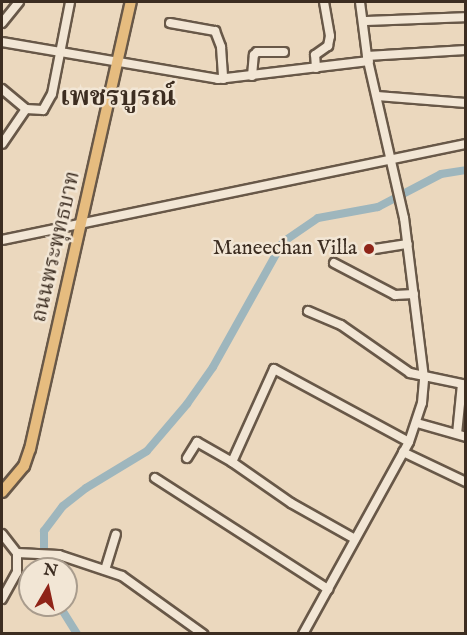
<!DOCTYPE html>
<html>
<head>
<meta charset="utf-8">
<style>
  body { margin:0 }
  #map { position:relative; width:467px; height:635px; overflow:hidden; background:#ebd8be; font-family:"IM FELL English","Noto Serif Thai",serif }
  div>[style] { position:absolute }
  .canal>* { height:8px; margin:-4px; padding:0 4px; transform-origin:4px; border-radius:4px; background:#9eb6bd }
  .roads { filter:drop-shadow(2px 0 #685848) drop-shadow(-2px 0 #685848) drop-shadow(0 2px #685848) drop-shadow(0 -2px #685848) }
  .minor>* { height:8px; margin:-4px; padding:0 4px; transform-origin:4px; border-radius:4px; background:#f2e6d5 }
  .major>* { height:10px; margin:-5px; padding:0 5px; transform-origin:5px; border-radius:5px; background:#e6bc7f }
  .dots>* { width:16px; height:16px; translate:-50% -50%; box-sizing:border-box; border:3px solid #f2e6d5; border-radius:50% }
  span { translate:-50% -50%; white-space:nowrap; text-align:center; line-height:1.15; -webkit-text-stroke:5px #f2e6d5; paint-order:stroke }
  .street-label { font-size:21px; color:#3c2d21 }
  .poi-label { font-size:21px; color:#3c2d21 }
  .right { translate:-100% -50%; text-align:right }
  .district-label { font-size:27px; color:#3c2d21; font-weight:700 }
  .frame { position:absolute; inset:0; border:3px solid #3c2d21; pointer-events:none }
  .north { position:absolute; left:18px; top:557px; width:60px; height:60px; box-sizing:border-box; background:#f2e6d5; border:2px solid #a99c8d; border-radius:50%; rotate:9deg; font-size:16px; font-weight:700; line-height:24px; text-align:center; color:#3c2d21 }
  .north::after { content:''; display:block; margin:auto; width:21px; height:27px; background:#8f2418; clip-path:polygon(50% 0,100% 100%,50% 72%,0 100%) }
</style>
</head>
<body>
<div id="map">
  <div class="canal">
    <div style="left:44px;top:569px;width:38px;rotate:-90deg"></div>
    <div style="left:44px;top:531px;width:31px;rotate:-53deg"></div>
    <div style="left:63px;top:506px;width:29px;rotate:-38deg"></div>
    <div style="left:86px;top:488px;width:71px;rotate:-31.2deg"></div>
    <div style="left:147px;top:451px;width:62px;rotate:-49.6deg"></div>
    <div style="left:187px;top:404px;width:45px;rotate:-54.9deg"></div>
    <div style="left:213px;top:367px;width:143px;rotate:-60.8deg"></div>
    <div style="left:283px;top:242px;width:42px;rotate:-34.4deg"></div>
    <div style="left:318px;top:218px;width:61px;rotate:-10.4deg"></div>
    <div style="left:378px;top:207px;width:71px;rotate:-27.6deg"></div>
    <div style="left:441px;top:174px;width:25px;rotate:-9deg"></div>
    <div style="left:59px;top:605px;width:34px;rotate:58deg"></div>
  </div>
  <div class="roads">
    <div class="minor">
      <div style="left:364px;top:21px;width:102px;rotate:-2.2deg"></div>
      <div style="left:2px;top:23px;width:27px;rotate:-51deg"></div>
      <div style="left:170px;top:23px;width:46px;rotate:10.1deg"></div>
      <div style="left:215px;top:31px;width:17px;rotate:69deg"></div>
      <div style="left:221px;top:47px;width:32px;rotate:86deg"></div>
      <div style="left:2px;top:42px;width:219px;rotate:9.7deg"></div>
      <div style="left:218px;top:79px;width:152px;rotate:-6.8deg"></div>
      <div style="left:367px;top:56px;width:99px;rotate:-3.5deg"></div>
      <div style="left:316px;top:68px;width:13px;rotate:-94deg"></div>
      <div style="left:315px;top:55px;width:16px;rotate:-35deg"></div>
      <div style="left:328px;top:46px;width:10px;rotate:-79deg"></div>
      <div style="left:330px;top:36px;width:35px;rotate:-100deg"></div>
      <div style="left:252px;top:76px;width:21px;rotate:-85deg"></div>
      <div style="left:254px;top:55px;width:4px;rotate:-45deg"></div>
      <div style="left:257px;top:52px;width:27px"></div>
      <div style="left:2px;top:89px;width:31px;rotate:40deg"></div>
      <div style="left:26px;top:109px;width:42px;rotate:124.4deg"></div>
      <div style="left:377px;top:96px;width:89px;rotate:4.5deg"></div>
      <div style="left:26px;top:109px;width:17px;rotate:3deg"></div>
      <div style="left:43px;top:110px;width:18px;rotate:-61deg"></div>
      <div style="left:52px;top:94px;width:94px;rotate:-78.9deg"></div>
      <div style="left:2px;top:240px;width:474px;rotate:-11.7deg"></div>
      <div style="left:375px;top:249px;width:33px;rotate:-9deg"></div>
      <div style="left:334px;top:263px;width:69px;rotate:27.7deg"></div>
      <div style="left:395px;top:295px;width:19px;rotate:-3deg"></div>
      <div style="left:308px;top:311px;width:36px;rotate:23deg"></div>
      <div style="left:341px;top:325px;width:84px;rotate:34.8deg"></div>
      <div style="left:410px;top:373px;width:53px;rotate:11.9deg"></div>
      <div style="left:462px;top:384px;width:50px;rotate:95.7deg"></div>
      <div style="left:417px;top:423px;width:51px;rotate:15.9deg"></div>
      <div style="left:403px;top:452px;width:70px;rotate:25.5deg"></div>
      <div style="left:187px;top:458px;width:19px;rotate:-58deg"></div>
      <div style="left:197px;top:442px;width:40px;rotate:29.7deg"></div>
      <div style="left:155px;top:478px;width:206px;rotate:32.7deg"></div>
      <div style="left:2px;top:534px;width:24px;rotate:52deg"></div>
      <div style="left:17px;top:553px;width:19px;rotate:90deg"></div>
      <div style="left:17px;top:572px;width:31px;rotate:119deg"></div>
      <div style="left:355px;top:539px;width:73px;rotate:-150.6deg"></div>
      <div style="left:291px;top:503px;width:72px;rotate:-145.2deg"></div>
      <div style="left:232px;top:462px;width:102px;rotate:-65.7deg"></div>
      <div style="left:274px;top:369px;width:153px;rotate:28.4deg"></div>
      <div style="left:17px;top:553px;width:42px;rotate:2.7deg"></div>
      <div style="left:59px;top:555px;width:66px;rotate:18.4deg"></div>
      <div style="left:122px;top:576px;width:100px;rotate:35.6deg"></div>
      <div style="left:105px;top:570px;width:37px;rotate:-73deg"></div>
      <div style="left:303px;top:634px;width:219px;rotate:-61.1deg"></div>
      <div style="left:409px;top:442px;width:41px;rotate:-71.6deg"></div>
      <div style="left:422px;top:403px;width:25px;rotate:-85deg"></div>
      <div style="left:424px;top:378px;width:161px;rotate:-97.1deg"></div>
      <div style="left:404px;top:218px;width:166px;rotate:-102.9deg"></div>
      <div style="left:367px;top:56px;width:54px;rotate:-97.4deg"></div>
    </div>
    <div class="major">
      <div style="left:2px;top:492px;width:34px;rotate:-50deg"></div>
      <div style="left:24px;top:466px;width:18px;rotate:-71deg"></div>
      <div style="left:30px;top:449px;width:458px;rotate:-77.3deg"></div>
    </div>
  </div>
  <div class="dots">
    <div style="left:369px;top:249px;background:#8f2418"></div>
  </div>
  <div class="street-label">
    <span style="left:57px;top:247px;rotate:-77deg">ถนนพระพุทธบาท</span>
  </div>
  <div class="poi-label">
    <span class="right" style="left:357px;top:249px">Maneechan Villa</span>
  </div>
  <div class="district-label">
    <span style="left:118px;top:99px">เพชรบูรณ์</span>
  </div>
  <div class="frame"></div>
  <div class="north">N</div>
</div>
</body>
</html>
